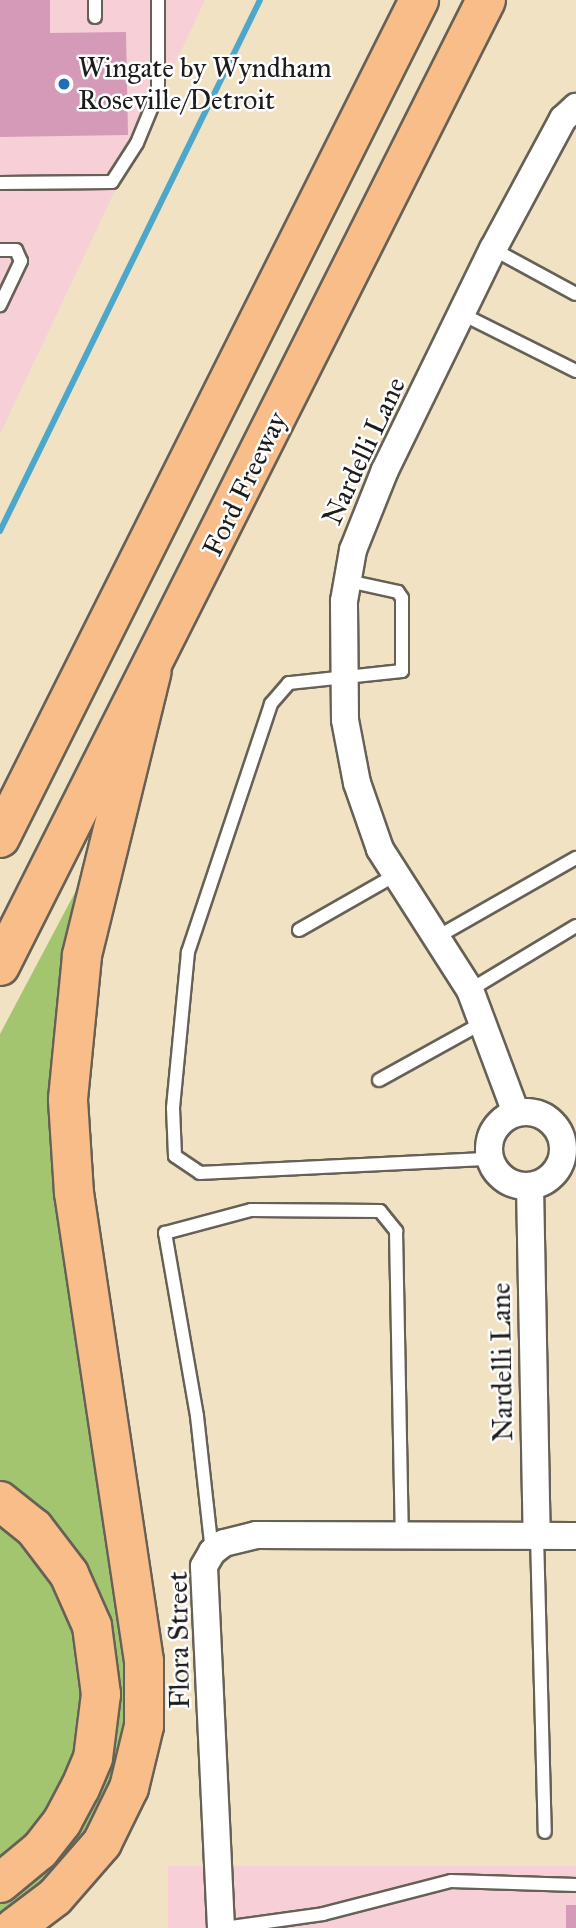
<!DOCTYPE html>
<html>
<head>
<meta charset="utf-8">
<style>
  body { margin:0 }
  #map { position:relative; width:576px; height:1928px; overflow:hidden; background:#f0e2c3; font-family:"IM FELL Great Primer",serif }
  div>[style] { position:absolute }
  .built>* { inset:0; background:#f6cfd7; transform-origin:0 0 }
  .green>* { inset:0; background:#a3c56f }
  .stream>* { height:6px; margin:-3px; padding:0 3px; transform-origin:3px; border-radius:3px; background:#4ca7ca }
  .building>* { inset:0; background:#d59ab8; transform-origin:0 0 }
  .roads { filter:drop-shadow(2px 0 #666156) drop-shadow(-2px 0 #666156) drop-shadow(0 2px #666156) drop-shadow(0 -2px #666156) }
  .service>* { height:12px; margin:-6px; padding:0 6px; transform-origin:6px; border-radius:6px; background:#fff }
  .minor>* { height:26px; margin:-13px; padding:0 13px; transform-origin:13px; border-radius:13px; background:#fff }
  .minor>.ring { margin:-13px; padding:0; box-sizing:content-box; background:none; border:26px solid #fff; border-radius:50% }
  .motorway>* { height:38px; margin:-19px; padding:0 19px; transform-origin:19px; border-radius:19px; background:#f8bd89 }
  .dots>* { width:19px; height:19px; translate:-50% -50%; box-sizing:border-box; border:4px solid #fff; border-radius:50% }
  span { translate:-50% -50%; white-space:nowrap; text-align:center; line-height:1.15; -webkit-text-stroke:5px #fff; paint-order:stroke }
  .poi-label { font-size:28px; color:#1c1c1c }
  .left { translate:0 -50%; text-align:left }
  .street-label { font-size:28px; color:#1c1c1c }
</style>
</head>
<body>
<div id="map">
  <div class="built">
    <div style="clip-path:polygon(0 0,205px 0,0 434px)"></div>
    <div style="left:168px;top:1866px;width:408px;height:84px"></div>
  </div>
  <div class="green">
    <div style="clip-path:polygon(80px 883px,86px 885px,63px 992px,132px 1662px,128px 1743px,86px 1844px,0 1924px,0 1900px,113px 1695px,0 1488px,0 1034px)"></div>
    <div style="clip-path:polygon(0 1521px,22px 1539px,62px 1596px,73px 1626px,83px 1694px,71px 1762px,55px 1796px,38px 1822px,0 1862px)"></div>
  </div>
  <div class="stream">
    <div style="left:0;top:531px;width:591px;rotate:-63.91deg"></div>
  </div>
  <div class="building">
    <div style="clip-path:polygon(0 0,50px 0,50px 33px,126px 32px,128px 135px,0 137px)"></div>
    <div style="left:566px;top:1905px;width:10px;height:23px"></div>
  </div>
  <div class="roads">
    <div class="service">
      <div style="left:95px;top:17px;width:17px;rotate:-90deg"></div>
      <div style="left:0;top:183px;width:112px;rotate:-0.5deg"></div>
      <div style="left:112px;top:182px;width:46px;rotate:-57.3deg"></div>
      <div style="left:137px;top:143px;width:55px;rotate:-67.6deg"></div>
      <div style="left:158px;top:92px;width:92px;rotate:-90deg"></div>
      <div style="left:493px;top:249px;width:94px;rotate:28.5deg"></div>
      <div style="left:0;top:250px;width:16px"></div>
      <div style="left:16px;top:250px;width:12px;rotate:66deg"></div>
      <div style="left:21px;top:261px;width:49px;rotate:115.5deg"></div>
      <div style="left:464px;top:315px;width:125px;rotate:26.6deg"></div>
      <div style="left:348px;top:581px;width:51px;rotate:12.4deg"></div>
      <div style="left:398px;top:592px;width:7px;rotate:56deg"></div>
      <div style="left:402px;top:598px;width:73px;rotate:90deg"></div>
      <div style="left:402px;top:671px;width:114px;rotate:173.9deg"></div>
      <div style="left:289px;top:683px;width:28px;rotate:131deg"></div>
      <div style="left:271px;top:704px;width:262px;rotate:108.5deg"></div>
      <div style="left:188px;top:952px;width:157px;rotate:95.5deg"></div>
      <div style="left:173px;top:1108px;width:48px;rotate:87.6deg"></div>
      <div style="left:175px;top:1156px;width:30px;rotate:34deg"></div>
      <div style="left:200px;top:1173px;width:289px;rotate:-2.8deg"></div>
      <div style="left:299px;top:930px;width:113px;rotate:-29.7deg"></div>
      <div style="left:439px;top:936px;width:158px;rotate:-29.7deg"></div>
      <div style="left:470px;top:990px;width:124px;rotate:-31.1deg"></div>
      <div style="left:379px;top:1080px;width:118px;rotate:-29deg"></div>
      <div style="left:537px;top:1536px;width:296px;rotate:88.5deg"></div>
      <div style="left:212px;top:1552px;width:137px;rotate:-96.3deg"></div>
      <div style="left:197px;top:1416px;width:186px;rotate:-99.9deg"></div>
      <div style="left:165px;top:1233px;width:89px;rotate:-15deg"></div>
      <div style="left:251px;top:1210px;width:129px;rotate:0.4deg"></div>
      <div style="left:380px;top:1211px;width:26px;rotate:51deg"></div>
      <div style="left:396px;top:1231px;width:304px;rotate:88.9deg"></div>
      <div style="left:224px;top:1928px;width:100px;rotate:-8deg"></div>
      <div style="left:323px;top:1914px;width:132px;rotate:-14.5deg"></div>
      <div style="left:451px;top:1881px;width:125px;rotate:1.8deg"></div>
    </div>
    <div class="minor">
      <div class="ring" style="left:489px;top:1112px;width:48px;height:48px"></div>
      <div style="left:516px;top:1113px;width:131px;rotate:-110.5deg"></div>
      <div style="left:470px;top:990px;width:167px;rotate:-122.6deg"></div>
      <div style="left:380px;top:849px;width:70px;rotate:-109.2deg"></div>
      <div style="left:357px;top:783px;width:64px;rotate:-100.8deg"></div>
      <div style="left:345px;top:720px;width:119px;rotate:-90.5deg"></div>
      <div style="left:344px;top:601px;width:52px;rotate:-80deg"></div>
      <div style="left:353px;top:550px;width:86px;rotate:-68.2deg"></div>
      <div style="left:385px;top:470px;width:246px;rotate:-64deg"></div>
      <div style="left:493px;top:249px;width:148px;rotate:-61.7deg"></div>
      <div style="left:563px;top:119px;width:18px;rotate:-43deg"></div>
      <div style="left:530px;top:1186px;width:350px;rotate:88.9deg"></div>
      <div style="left:221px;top:1928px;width:362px;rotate:-92.7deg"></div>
      <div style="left:204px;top:1566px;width:16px;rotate:-60deg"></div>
      <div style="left:212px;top:1552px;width:15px;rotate:-37deg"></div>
      <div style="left:224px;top:1543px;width:33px;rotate:-14deg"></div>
      <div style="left:256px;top:1535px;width:320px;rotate:0.2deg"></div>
    </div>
    <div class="motorway">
      <div style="left:0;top:838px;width:937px;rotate:-63.43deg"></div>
      <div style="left:0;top:966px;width:1081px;rotate:-63.29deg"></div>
      <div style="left:0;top:1501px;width:43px;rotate:38.5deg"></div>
      <div style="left:34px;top:1528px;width:58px;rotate:52.7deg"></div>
      <div style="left:69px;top:1574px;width:57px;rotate:66.1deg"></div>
      <div style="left:92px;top:1626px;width:69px;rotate:82.5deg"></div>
      <div style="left:101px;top:1694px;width:64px;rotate:97.1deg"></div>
      <div style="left:93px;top:1758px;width:33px;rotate:113deg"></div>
      <div style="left:80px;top:1788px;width:38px;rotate:118deg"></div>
      <div style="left:62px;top:1822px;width:36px;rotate:128deg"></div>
      <div style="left:40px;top:1850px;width:52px;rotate:140.5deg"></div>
      <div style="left:14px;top:1928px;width:51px;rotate:-37.1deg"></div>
      <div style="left:55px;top:1897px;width:72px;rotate:-49deg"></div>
      <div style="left:102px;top:1843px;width:61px;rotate:-63.9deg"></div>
      <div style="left:129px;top:1788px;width:64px;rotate:-76.4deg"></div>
      <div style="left:144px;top:1726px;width:65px;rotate:-90deg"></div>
      <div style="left:144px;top:1661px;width:473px;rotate:-98.5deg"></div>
      <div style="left:74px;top:1193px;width:94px;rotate:-93.7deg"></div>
      <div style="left:68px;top:1099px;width:145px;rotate:-84.4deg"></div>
      <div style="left:82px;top:955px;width:292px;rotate:-76.2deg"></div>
    </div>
  </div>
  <div class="dots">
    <div style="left:64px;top:84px;background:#1f6fb2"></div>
  </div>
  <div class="poi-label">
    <span class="left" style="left:78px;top:84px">Wingate by Wyndham<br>Roseville/Detroit</span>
  </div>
  <div class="street-label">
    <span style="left:364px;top:451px;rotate:-65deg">Nardelli Lane</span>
    <span style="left:245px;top:484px;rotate:-64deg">Ford Freeway</span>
    <span style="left:502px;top:1362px;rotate:-91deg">Nardelli Lane</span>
    <span style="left:179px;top:1640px;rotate:-91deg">Flora Street</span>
  </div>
</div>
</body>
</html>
